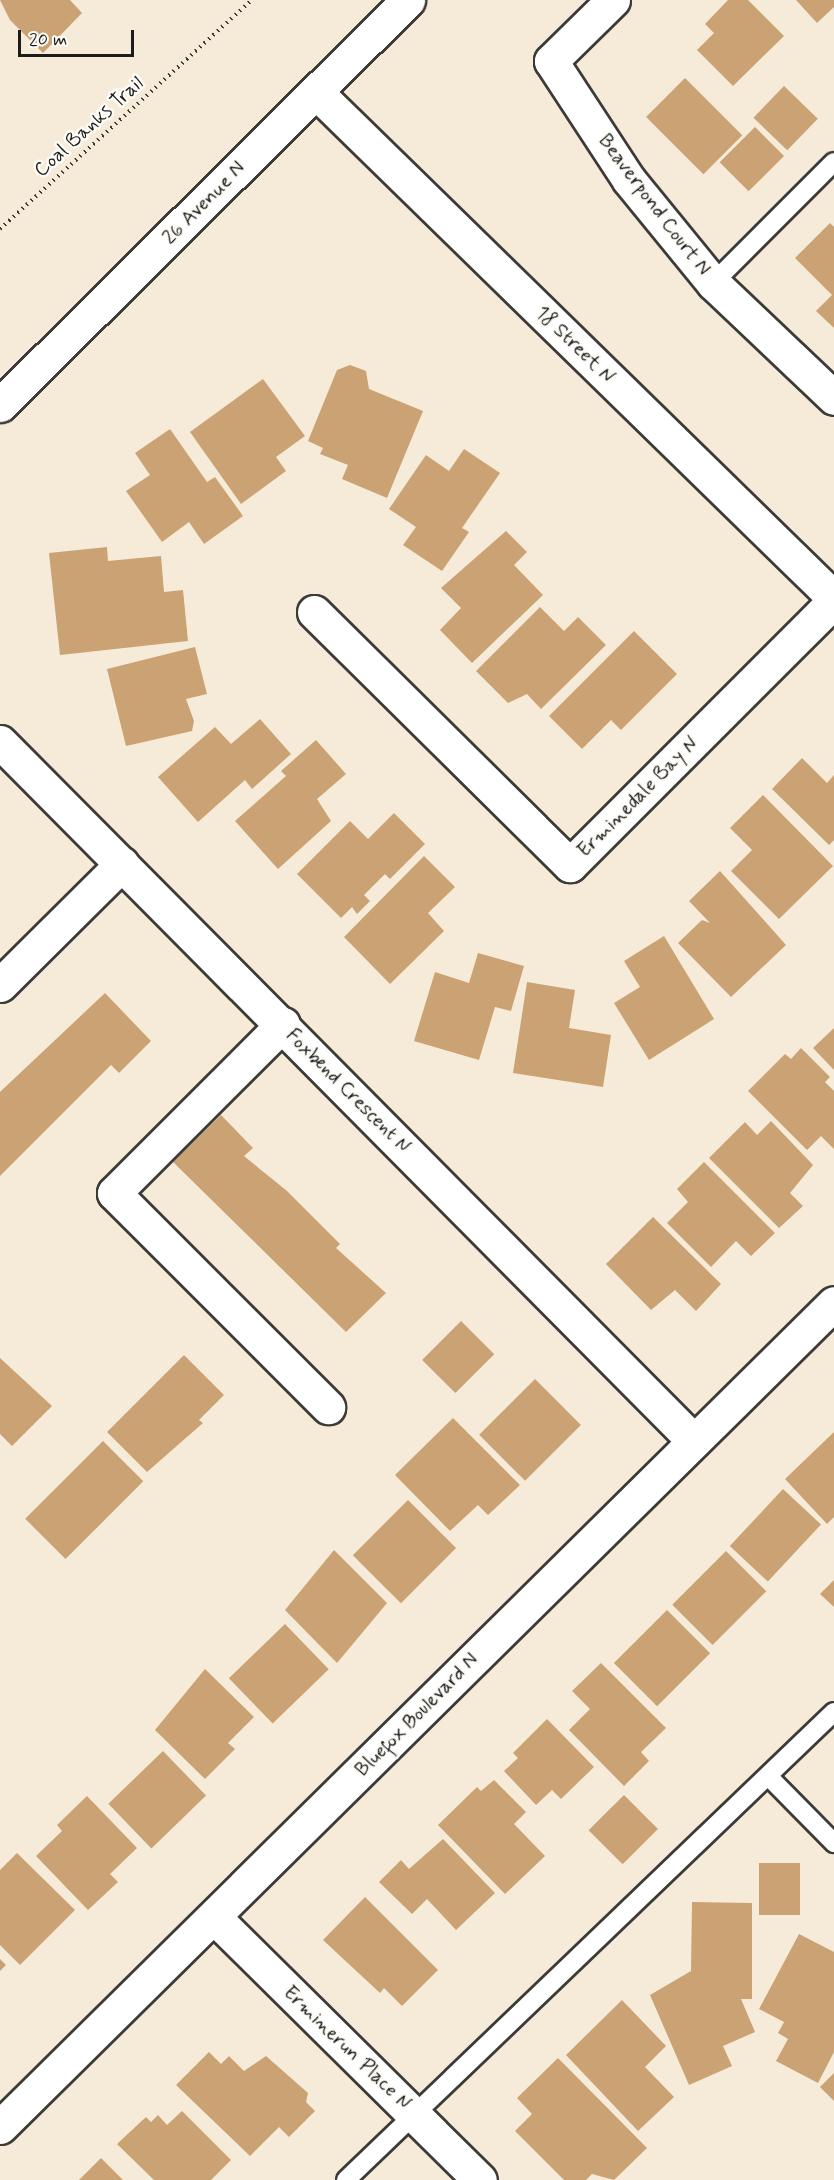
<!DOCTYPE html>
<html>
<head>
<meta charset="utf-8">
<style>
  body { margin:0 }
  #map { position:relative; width:834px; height:2180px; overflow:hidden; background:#f6ebd8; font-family:Mynerve,sans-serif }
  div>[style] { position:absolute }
  .building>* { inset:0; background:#caa274; transform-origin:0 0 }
  .path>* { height:4px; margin-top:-2px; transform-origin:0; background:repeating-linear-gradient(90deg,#3d3b38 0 1.5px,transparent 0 6px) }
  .roads { filter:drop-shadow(2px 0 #3d3b38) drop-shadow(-2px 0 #3d3b38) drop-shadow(0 2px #3d3b38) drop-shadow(0 -2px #3d3b38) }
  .service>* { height:18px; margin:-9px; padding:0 9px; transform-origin:9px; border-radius:9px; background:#fff }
  .minor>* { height:33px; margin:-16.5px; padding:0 16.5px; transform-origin:16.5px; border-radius:16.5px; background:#fff }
  .secondary>* { height:33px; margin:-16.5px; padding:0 16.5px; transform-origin:16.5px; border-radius:16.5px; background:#fff }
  span { translate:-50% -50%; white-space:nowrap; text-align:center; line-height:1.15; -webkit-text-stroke:5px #fdfcf7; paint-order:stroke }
  .street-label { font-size:20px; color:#1c1c1c }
  .scale { position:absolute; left:18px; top:30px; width:116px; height:27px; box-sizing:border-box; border:3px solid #1c1c1c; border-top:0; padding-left:8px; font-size:18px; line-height:21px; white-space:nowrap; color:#1c1c1c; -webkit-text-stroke:4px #fdfcf7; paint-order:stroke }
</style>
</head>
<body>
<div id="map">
  <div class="building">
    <div style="clip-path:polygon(0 0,70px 0,82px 13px,43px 53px,10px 20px)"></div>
    <div style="clip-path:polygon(728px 0,748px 0,784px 36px,733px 86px,697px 50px,714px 33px,705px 24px)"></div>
    <div style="clip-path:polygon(796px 0,834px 0,834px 7px,817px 23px)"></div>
    <div style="left:685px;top:78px;width:81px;height:55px;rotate:45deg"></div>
    <div style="left:784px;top:86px;width:47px;height:44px;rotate:44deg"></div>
    <div style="left:755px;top:127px;width:41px;height:50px;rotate:45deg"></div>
    <div style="clip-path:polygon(830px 223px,834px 227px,834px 328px,816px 311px,832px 295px,795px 258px)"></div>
    <div style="clip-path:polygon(350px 365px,366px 371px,369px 389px,423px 411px,387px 498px,342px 479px,348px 465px,320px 454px,323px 448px,308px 441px,337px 370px)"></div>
    <div style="clip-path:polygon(263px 379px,305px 436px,276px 457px,286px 471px,241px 504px,190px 432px)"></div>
    <div style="clip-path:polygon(170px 429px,207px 482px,215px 477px,243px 516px,204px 544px,189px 522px,162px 542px,126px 491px,150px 475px,135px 453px)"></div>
    <div style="clip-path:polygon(464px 449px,500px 473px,462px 528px,469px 532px,442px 571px,403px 545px,416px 527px,389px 509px,426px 455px,449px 471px)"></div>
    <div style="clip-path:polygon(506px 531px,527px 552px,514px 565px,543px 595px,472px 663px,440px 630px,461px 608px,441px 588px)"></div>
    <div style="clip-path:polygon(107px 547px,108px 561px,161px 556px,164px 592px,183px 590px,188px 641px,60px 655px,49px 553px)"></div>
    <div style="clip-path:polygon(540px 607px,564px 631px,578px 617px,606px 645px,541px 709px,527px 694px,508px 703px,476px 671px)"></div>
    <div style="clip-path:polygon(634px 631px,677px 674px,621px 730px,611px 720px,582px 749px,549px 716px)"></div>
    <div style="clip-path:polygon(195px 647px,207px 694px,186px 699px,194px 721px,192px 731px,126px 746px,107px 669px)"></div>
    <div style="clip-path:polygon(260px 719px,291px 754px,252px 789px,245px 780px,198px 822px,158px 777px,215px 727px,231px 744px)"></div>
    <div style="clip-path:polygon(316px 740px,346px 774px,317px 799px,331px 821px,278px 869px,235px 821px,286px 776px,281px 771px)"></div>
    <div style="clip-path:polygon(802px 758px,827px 783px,834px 775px,834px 840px,829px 845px,772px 789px)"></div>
    <div style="clip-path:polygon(763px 795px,833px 866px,779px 919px,731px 871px,752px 850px,730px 828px)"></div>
    <div style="clip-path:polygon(394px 813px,425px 844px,390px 879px,385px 874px,364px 895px,370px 901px,357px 914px,352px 907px,341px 918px,297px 874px,350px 821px,368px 839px)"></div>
    <div style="clip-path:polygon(424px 856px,455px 887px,428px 913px,444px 931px,390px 984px,344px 937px)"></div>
    <div style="clip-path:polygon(720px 871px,786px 945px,731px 997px,678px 943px,702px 920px,710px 923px,689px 901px)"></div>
    <div style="clip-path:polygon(664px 936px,714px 1019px,649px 1060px,614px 1003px,640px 987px,624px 961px)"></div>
    <div style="clip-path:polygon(478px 953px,524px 966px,511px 1011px,495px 1007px,479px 1060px,414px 1041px,435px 972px,469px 983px)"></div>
    <div style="clip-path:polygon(527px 982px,575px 990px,569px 1028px,611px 1035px,603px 1087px,513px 1073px)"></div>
    <div style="clip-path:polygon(105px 993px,151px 1041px,119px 1073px,111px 1065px,0 1176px,0 1092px)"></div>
    <div style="clip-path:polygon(834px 1028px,834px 1070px,813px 1048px)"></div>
    <div style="clip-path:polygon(801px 1048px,830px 1077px,825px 1082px,834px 1091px,834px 1149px,821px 1136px,807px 1150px,748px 1091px,785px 1054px,791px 1059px)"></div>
    <div style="clip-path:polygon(221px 1115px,253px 1148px,244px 1156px,287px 1191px,340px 1244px,336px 1248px,386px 1293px,346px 1332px,173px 1162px)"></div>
    <div style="clip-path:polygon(771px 1121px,813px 1165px,790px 1193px,803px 1206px,779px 1228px,709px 1158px,745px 1122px,757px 1135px)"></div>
    <div style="clip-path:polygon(704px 1162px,775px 1233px,751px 1256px,736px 1241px,711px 1267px,667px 1223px,688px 1202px,677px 1189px)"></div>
    <div style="clip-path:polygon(653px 1217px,721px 1284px,696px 1311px,675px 1290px,651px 1310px,606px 1264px)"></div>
    <div style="left:461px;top:1321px;width:47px;height:55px;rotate:45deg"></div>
    <div style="clip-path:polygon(184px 1355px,224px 1395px,199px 1420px,203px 1423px,147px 1472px,107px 1432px)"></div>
    <div style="clip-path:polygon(0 1358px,52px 1406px,12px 1446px,0 1434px)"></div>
    <div style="left:535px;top:1379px;width:65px;height:79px;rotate:45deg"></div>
    <div style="clip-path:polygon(453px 1418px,520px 1485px,488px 1515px,478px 1505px,450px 1531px,395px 1475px)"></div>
    <div style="clip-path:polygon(834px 1432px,834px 1517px,827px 1524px,785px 1479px)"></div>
    <div style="left:103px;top:1441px;width:57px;height:110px;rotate:45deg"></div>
    <div style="left:783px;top:1489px;width:52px;height:78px;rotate:43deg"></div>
    <div style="left:408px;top:1500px;width:68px;height:78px;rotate:45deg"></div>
    <div style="clip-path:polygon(334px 1550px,387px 1603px,337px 1663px,285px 1610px)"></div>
    <div style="left:726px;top:1551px;width:57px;height:76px;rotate:45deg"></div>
    <div style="clip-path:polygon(834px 1580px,834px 1607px,820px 1594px)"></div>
    <div style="left:667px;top:1610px;width:61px;height:75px;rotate:45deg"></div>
    <div style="left:285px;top:1624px;width:63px;height:78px;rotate:46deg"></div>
    <div style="clip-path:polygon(601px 1663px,666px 1728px,641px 1752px,649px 1761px,624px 1786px,569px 1730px,590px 1709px,572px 1691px)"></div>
    <div style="clip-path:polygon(205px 1669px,254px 1717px,228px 1743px,235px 1749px,205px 1779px,155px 1730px)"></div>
    <div style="clip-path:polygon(547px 1719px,594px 1767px,561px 1799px,552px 1790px,536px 1805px,504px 1771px,518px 1758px,513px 1753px)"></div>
    <div style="left:163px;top:1751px;width:62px;height:76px;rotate:46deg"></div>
    <div style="clip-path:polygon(494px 1780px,526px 1812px,514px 1824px,545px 1856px,505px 1894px,438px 1825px,477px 1787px,481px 1791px)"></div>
    <div style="left:624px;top:1795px;width:48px;height:50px;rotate:45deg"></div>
    <div style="clip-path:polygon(87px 1796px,137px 1848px,110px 1874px,118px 1882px,88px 1910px,36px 1856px,62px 1831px,57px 1825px)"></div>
    <div style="clip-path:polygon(443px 1839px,495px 1893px,456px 1930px,427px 1899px,412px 1914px,379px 1882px,401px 1860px,409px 1869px)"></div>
    <div style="clip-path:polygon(17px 1853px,75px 1910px,20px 1965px,0 1945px,0 1870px)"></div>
    <div style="left:759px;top:1863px;width:41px;height:52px"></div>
    <div style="clip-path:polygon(365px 1897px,438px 1970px,402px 2006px,384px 1988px,380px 1993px,323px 1940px)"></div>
    <div style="clip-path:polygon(692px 1902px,752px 1903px,752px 1999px,741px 1999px,755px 2032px,723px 2046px,732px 2066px,689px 2085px,650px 1995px,691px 1971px)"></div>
    <div style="clip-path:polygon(799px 1934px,834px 1952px,834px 2052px,818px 2083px,776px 2061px,788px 2039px,778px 2033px,784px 2022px,759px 2009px)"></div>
    <div style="clip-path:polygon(0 1959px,6px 1965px,0 1971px)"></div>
    <div style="clip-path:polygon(622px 2000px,666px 2046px,645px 2067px,674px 2097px,638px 2131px,566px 2055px)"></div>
    <div style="clip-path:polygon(209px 2052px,221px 2064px,229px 2056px,244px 2071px,266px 2056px,308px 2093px,306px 2102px,315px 2111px,289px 2137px,279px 2127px,250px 2156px,176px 2085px)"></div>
    <div style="clip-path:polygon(558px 2058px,647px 2148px,614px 2180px,592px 2174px,586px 2180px,564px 2180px,515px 2131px,532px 2114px,517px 2098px)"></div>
    <div style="clip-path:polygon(834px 2073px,834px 2101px,820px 2087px)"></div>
    <div style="clip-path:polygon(182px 2111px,231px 2160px,211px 2180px,154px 2180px,117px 2144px,146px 2117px,151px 2122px,158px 2115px,167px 2125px)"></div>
    <div style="clip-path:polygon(101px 2158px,123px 2180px,79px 2180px)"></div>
  </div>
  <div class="path">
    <div style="left:0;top:229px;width:341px;rotate:-42.3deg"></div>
  </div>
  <div class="roads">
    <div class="service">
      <div style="left:713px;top:283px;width:171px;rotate:-45deg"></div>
      <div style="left:769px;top:1777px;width:93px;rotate:45.4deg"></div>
      <div style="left:346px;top:2180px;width:676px;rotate:-43.8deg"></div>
    </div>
    <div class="minor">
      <div style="left:613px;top:0;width:87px;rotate:135.5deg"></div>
      <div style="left:551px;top:61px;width:142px;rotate:56.8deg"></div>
      <div style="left:629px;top:180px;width:133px;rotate:50.8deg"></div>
      <div style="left:713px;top:283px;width:167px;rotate:43.5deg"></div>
      <div style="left:316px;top:92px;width:724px;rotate:44.33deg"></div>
      <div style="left:314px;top:612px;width:360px;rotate:44.7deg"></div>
      <div style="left:570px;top:865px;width:373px;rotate:-45deg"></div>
      <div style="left:0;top:742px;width:985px;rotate:45.21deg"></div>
      <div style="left:0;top:985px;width:172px;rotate:-44.8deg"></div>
      <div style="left:283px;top:1024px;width:239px;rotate:135deg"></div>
      <div style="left:114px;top:1193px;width:303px;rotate:45deg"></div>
      <div style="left:214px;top:1917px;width:374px;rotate:44.7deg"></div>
      <div style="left:0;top:2127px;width:1172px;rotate:-44.65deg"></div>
    </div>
    <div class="secondary">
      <div style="left:0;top:405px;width:575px;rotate:-44.79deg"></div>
    </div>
  </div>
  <div class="street-label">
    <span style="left:89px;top:127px;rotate:-42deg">Coal Banks Trail</span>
    <span style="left:204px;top:203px;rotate:-45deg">26 Avenue N</span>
    <span style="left:654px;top:205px;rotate:53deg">Beaverpond Court N</span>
    <span style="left:575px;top:345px;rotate:44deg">18 Street N</span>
    <span style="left:638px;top:797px;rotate:-45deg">Erminedale Bay N</span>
    <span style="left:348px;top:1091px;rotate:45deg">Foxbend Crescent N</span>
    <span style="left:417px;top:1715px;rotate:-45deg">Bluefox Boulevard N</span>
    <span style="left:347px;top:2048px;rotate:44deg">Erminerun Place N</span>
  </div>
  <div class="scale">20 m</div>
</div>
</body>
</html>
